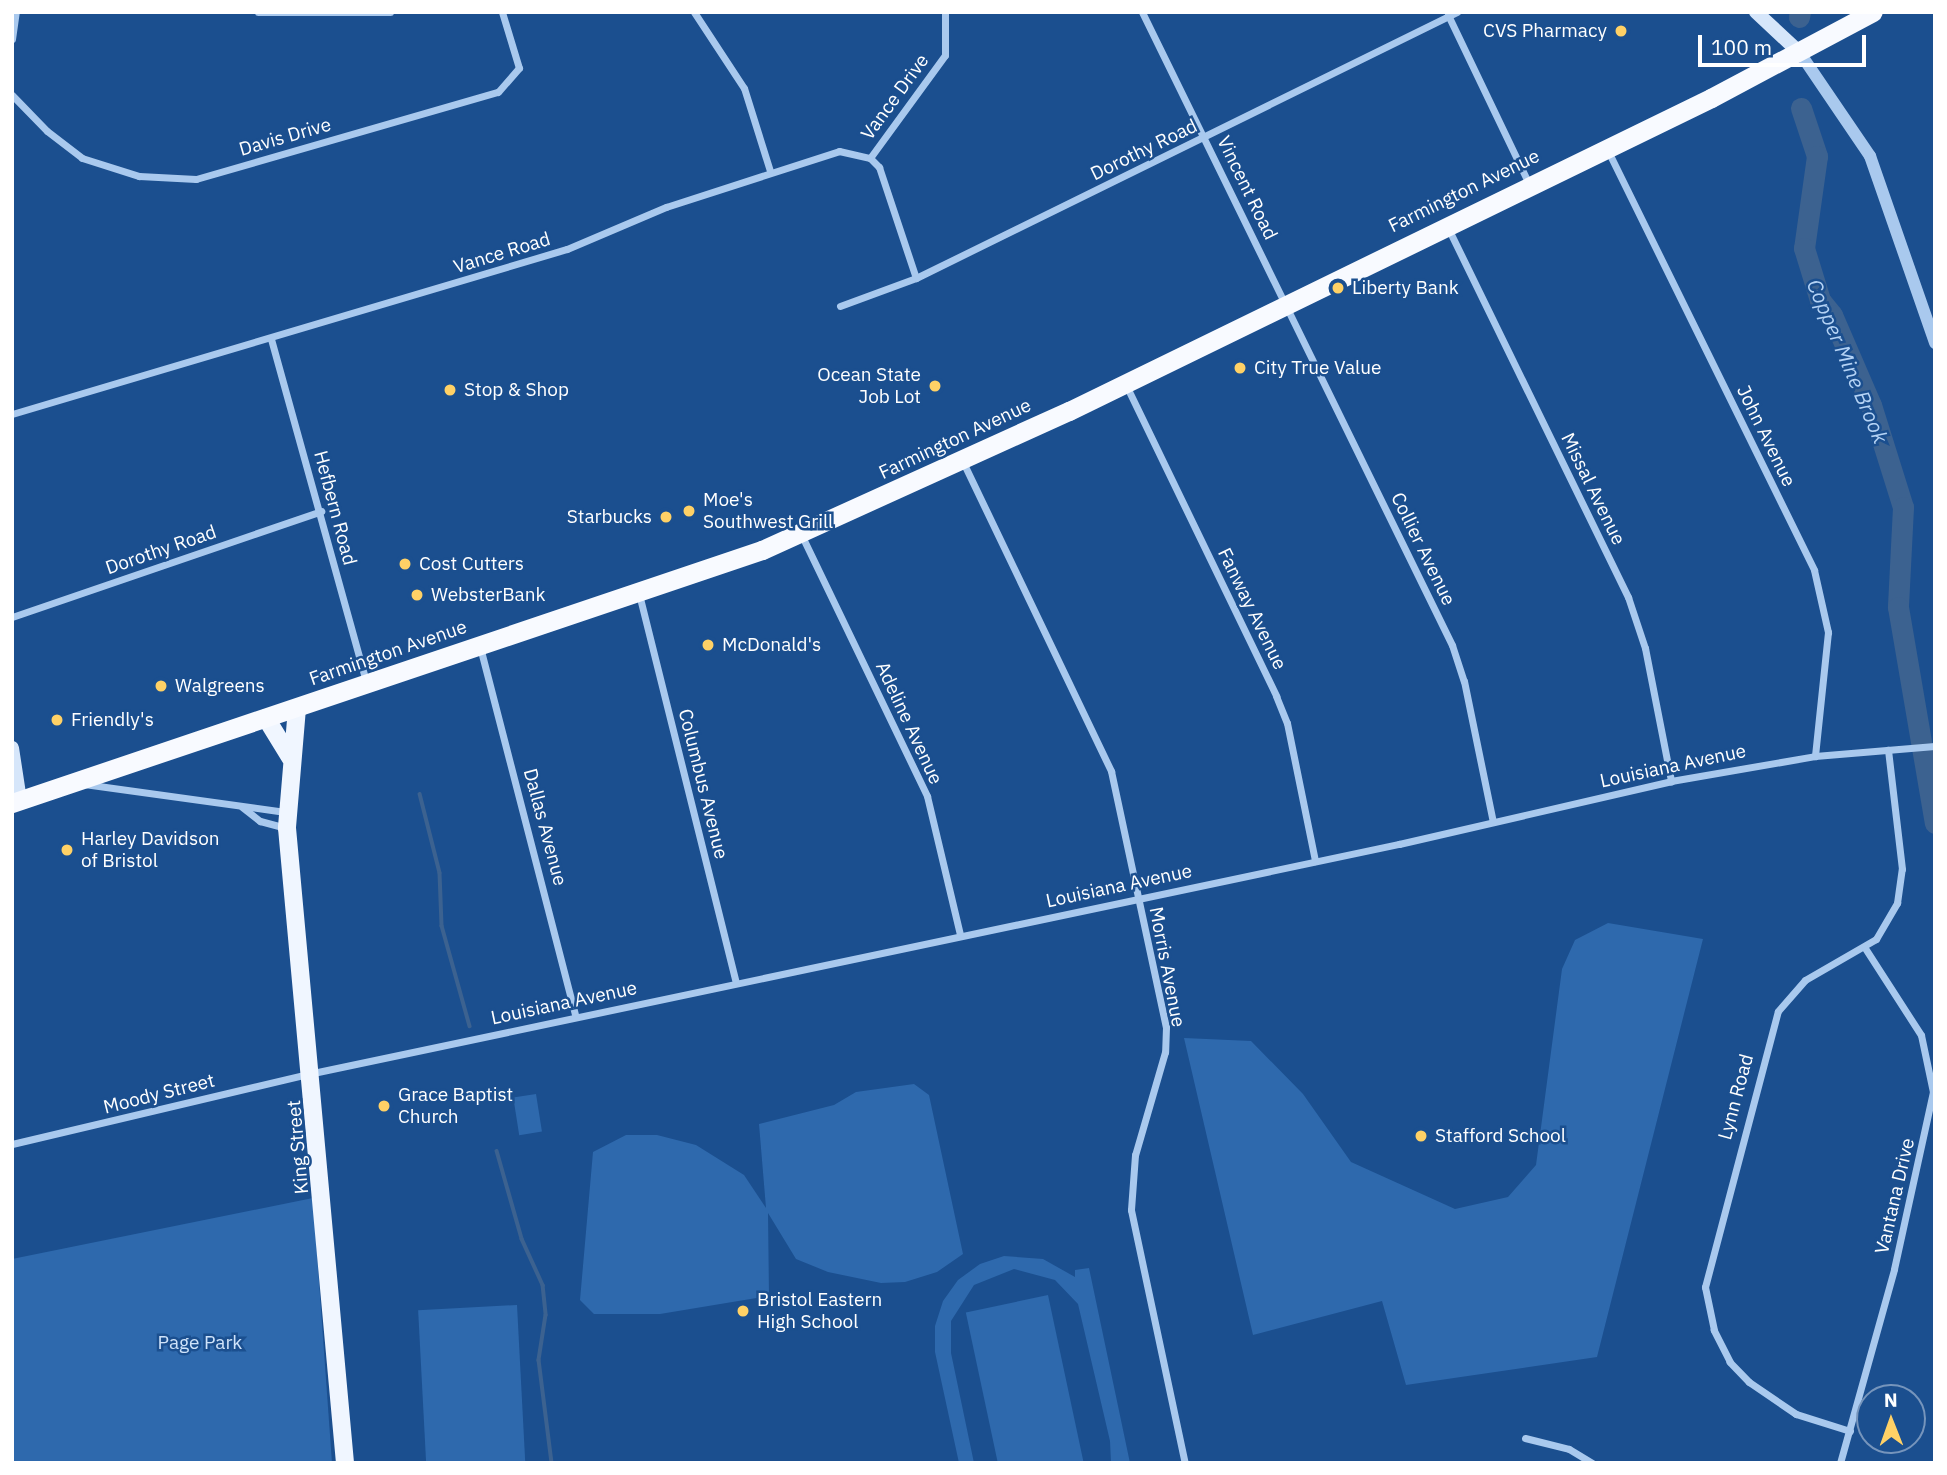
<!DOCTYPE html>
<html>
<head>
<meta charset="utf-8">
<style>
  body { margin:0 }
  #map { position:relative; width:1947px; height:1475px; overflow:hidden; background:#1b4f8f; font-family:"IBM Plex Sans",sans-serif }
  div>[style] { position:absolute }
  .green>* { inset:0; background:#2e69ad; transform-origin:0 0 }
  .stream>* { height:3.5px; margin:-1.75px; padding:0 1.75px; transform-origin:1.75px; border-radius:1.75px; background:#3c6290 }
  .river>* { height:21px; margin:-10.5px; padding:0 10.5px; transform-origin:10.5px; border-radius:10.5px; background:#3c6290 }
  .minor>* { height:7px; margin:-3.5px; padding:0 3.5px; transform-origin:3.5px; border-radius:3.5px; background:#a9c9ee }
  .tertiary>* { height:12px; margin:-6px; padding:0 6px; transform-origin:6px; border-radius:6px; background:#a9c9ee }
  .secondary>* { height:14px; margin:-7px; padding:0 7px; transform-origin:7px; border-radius:7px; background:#d6e6fa }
  .primary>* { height:18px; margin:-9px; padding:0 9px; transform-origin:9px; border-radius:9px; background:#f0f6ff }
  .trunk>* { height:19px; margin:-9.5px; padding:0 9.5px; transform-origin:9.5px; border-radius:9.5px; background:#f8faff }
  .dots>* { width:19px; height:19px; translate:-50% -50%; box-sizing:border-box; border:4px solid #1b4f8f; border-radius:50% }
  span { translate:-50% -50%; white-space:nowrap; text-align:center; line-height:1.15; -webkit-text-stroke:5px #1b4f8f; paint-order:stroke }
  .poi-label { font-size:19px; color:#fff }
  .right { translate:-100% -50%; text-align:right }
  .left { translate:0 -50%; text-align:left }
  .street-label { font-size:19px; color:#fff }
  .park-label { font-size:19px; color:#cfe3fa }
  .water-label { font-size:21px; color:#b5d3f5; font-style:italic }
  .frame { position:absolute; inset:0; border:14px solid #fff; pointer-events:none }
  .north { position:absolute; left:1856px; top:1384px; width:70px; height:70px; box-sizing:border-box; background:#1b4f8f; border:2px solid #7695bc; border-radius:50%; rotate:359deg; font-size:19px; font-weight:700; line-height:28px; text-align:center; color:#fff }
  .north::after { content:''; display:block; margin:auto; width:24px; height:32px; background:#ffd166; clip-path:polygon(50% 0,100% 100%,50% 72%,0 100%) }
  .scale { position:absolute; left:1698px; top:35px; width:168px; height:32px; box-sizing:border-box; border:4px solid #fff; border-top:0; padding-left:9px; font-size:21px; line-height:24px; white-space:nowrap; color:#fff; -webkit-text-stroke:5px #1b4f8f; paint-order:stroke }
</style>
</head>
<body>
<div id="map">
  <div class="green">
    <div style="clip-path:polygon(1608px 923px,1703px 939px,1597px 1357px,1406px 1385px,1382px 1301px,1253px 1335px,1184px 1038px,1251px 1041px,1303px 1094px,1351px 1162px,1455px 1209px,1508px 1197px,1536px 1165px,1562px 969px,1575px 940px)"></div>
    <div style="clip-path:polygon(914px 1084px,929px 1095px,963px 1254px,937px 1272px,905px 1282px,881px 1283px,828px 1272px,796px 1259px,768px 1213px,769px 1296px,660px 1314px,594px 1314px,580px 1300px,593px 1152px,626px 1135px,657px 1135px,696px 1145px,744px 1175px,766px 1208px,759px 1124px,834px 1105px,856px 1092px)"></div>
    <div style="left:536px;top:1094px;width:38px;height:23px;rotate:81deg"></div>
    <div style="clip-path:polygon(313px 1198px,332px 1463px,12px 1463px,12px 1259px)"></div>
    <div style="clip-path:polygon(1004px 1256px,1043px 1259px,1075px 1277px,1075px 1270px,1089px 1268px,1130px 1463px,1111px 1463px,1110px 1441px,1078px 1304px,1055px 1280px,1014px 1269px,974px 1285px,951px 1321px,951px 1353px,974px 1463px,959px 1463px,935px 1352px,935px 1326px,943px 1301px,958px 1280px,980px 1264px)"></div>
    <div style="left:1048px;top:1295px;width:172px;height:84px;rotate:78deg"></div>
    <div style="left:517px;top:1305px;width:158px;height:99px;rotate:87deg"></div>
  </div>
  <div class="stream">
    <div style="left:420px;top:794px;width:81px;rotate:75.8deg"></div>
    <div style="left:440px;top:873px;width:53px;rotate:87.8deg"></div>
    <div style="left:442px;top:926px;width:104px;rotate:74.4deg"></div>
    <div style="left:497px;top:1151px;width:91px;rotate:74.1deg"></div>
    <div style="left:522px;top:1239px;width:51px;rotate:65.5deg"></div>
    <div style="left:543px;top:1285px;width:30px;rotate:84deg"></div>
    <div style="left:546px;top:1315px;width:46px;rotate:98.8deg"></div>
    <div style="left:539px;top:1360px;width:104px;rotate:82.8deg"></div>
  </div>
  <div class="river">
    <div style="left:1799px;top:17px;width:5px;rotate:-79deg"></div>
    <div style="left:1801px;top:108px;width:51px;rotate:71.6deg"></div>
    <div style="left:1817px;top:156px;width:93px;rotate:98deg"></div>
    <div style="left:1804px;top:248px;width:54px;rotate:72.9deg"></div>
    <div style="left:1820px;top:300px;width:19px;rotate:51deg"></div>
    <div style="left:1832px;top:315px;width:98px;rotate:66.6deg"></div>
    <div style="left:1871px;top:405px;width:107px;rotate:72.6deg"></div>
    <div style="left:1903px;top:507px;width:100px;rotate:92.9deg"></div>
    <div style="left:1898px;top:607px;width:219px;rotate:80.3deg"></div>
  </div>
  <div class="minor">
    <div style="left:258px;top:12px;width:132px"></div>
    <div style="left:694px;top:12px;width:91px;rotate:56.7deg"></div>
    <div style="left:744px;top:88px;width:87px;rotate:72.6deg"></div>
    <div style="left:1142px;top:12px;width:705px;rotate:63.91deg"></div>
    <div style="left:1452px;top:645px;width:38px;rotate:72deg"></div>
    <div style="left:1464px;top:681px;width:144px;rotate:78.4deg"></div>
    <div style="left:1448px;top:15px;width:187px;rotate:64.4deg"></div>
    <div style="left:12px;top:39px;width:27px;rotate:-82deg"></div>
    <div style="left:12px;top:95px;width:50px;rotate:45.8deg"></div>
    <div style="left:47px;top:131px;width:44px;rotate:37.6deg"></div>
    <div style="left:82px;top:158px;width:60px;rotate:17.5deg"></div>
    <div style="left:139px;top:176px;width:57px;rotate:3deg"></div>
    <div style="left:196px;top:179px;width:314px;rotate:-16.1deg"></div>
    <div style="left:498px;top:92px;width:32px;rotate:-49deg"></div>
    <div style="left:519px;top:68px;width:59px;rotate:-106.9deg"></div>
    <div style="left:1608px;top:151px;width:467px;rotate:63.8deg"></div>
    <div style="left:1814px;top:570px;width:64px;rotate:77.3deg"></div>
    <div style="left:1828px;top:632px;width:125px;rotate:96deg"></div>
    <div style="left:870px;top:158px;width:127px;rotate:-53.9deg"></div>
    <div style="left:945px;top:55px;width:43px;rotate:-90deg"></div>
    <div style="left:1448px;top:228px;width:411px;rotate:64deg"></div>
    <div style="left:1628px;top:597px;width:54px;rotate:71.6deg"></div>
    <div style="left:1645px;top:648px;width:136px;rotate:78.9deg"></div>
    <div style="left:840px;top:306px;width:81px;rotate:-20.2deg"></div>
    <div style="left:916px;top:278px;width:603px;rotate:-26.18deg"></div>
    <div style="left:271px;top:339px;width:356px;rotate:74.5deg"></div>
    <div style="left:1125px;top:383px;width:348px;rotate:64.2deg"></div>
    <div style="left:1276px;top:696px;width:29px;rotate:68deg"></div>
    <div style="left:1287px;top:723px;width:141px;rotate:78.5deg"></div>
    <div style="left:12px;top:414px;width:579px;rotate:-16.56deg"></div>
    <div style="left:567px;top:249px;width:108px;rotate:-23deg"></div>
    <div style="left:666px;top:207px;width:182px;rotate:-17.9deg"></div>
    <div style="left:839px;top:151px;width:32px;rotate:13deg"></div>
    <div style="left:870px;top:158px;width:13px;rotate:45deg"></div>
    <div style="left:879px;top:167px;width:117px;rotate:71.6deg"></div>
    <div style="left:963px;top:462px;width:343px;rotate:64.4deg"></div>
    <div style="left:1111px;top:771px;width:262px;rotate:77.9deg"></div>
    <div style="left:1166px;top:1027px;width:25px;rotate:92deg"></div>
    <div style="left:1165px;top:1052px;width:107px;rotate:106.2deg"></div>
    <div style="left:1135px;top:1155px;width:55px;rotate:94.2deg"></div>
    <div style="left:1131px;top:1210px;width:259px;rotate:78deg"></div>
    <div style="left:801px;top:534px;width:291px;rotate:64.3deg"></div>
    <div style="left:927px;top:796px;width:143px;rotate:76.6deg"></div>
    <div style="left:639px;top:594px;width:400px;rotate:76deg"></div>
    <div style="left:12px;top:617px;width:327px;rotate:-18.9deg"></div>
    <div style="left:480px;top:647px;width:382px;rotate:75.5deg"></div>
    <div style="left:84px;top:784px;width:205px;rotate:7.9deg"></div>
    <div style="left:242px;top:807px;width:23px;rotate:38deg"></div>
    <div style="left:260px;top:821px;width:28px;rotate:15deg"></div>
    <div style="left:12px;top:1144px;width:309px;rotate:-13.3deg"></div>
    <div style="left:313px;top:1073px;width:1110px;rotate:-11.91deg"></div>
    <div style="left:1399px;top:844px;width:279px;rotate:-13deg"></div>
    <div style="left:1671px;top:781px;width:146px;rotate:-9.8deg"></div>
    <div style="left:1815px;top:756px;width:120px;rotate:-4.8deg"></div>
    <div style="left:1850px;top:1431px;width:57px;rotate:-162.5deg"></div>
    <div style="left:1796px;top:1414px;width:57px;rotate:-145.8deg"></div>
    <div style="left:1749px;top:1382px;width:28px;rotate:-134deg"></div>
    <div style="left:1730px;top:1362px;width:36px;rotate:-117deg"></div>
    <div style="left:1714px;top:1330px;width:44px;rotate:-101.8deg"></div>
    <div style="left:1705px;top:1287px;width:285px;rotate:-75.2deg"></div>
    <div style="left:1778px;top:1011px;width:41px;rotate:-48.9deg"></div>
    <div style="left:1805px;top:980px;width:82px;rotate:-30deg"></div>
    <div style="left:1876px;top:939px;width:42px;rotate:-59.7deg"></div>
    <div style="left:1897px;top:903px;width:34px;rotate:-82deg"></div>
    <div style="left:1902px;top:869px;width:120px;rotate:-96.7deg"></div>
    <div style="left:1525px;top:1438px;width:45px;rotate:14deg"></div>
    <div style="left:1569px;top:1449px;width:27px;rotate:31deg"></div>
    <div style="left:1840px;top:1463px;width:201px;rotate:-74.4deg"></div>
    <div style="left:1894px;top:1269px;width:181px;rotate:-77.6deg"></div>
    <div style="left:1933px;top:1092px;width:58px;rotate:-101.9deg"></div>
    <div style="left:1921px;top:1035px;width:103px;rotate:-122.8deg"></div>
  </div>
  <div class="tertiary">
    <div style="left:1800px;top:53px;width:125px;rotate:55.8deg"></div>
    <div style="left:1870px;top:156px;width:198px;rotate:70.8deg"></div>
  </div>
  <div class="secondary">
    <div style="left:1756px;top:12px;width:60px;rotate:43deg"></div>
    <div style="left:12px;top:748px;width:53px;rotate:81.3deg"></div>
  </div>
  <div class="primary">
    <div style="left:297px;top:708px;width:120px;rotate:94.8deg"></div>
    <div style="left:287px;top:828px;width:638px;rotate:84.78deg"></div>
    <div style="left:266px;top:718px;width:46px;rotate:58.4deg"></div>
  </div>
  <div class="trunk">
    <div style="left:12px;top:803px;width:792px;rotate:-18.64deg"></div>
    <div style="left:762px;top:550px;width:337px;rotate:-24.4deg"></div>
    <div style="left:1069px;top:411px;width:714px;rotate:-25.99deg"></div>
    <div style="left:1711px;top:98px;width:183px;rotate:-28deg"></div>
  </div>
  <div class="dots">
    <div style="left:1621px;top:31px;background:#ffd166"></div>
    <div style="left:1338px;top:288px;background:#ffd166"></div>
    <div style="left:1240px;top:368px;background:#ffd166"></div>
    <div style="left:935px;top:386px;background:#ffd166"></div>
    <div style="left:450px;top:390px;background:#ffd166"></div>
    <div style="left:689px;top:511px;background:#ffd166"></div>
    <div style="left:666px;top:517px;background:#ffd166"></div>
    <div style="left:405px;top:564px;background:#ffd166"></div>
    <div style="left:417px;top:595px;background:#ffd166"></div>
    <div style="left:708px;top:645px;background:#ffd166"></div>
    <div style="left:161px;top:686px;background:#ffd166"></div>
    <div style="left:57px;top:720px;background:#ffd166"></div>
    <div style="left:67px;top:850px;background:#ffd166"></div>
    <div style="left:384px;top:1106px;background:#ffd166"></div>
    <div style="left:1421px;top:1136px;background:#ffd166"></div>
    <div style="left:743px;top:1311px;background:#ffd166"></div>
  </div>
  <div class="poi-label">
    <span class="right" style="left:1607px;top:31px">CVS Pharmacy</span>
    <span class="left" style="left:1352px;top:288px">Liberty Bank</span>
    <span class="left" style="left:1254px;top:368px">City True Value</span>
    <span class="right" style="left:921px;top:386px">Ocean State<br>Job Lot</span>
    <span class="left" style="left:464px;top:390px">Stop &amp; Shop</span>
    <span class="left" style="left:703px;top:511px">Moe's<br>Southwest Grill</span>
    <span class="right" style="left:652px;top:517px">Starbucks</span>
    <span class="left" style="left:419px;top:564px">Cost Cutters</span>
    <span class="left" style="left:431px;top:595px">WebsterBank</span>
    <span class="left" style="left:722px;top:645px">McDonald's</span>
    <span class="left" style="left:175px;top:686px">Walgreens</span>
    <span class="left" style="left:71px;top:720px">Friendly's</span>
    <span class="left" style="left:81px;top:850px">Harley Davidson<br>of Bristol</span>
    <span class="left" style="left:398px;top:1106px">Grace Baptist<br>Church</span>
    <span class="left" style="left:1435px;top:1136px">Stafford School</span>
    <span class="left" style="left:757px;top:1311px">Bristol Eastern<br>High School</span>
  </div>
  <div class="street-label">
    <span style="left:895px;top:97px;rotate:-54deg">Vance Drive</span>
    <span style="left:285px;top:137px;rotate:-16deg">Davis Drive</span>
    <span style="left:1144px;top:150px;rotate:-26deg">Dorothy Road</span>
    <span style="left:1247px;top:188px;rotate:64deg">Vincent Road</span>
    <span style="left:1464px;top:191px;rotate:-26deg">Farmington Avenue</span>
    <span style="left:502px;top:253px;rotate:-17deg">Vance Road</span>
    <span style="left:1766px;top:436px;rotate:64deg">John Avenue</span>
    <span style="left:955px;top:439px;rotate:-25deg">Farmington Avenue</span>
    <span style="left:1593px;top:489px;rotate:64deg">Missal Avenue</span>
    <span style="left:335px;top:508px;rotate:75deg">Hefbern Road</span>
    <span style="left:1423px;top:549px;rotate:64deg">Collier Avenue</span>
    <span style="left:161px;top:550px;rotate:-19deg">Dorothy Road</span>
    <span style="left:1252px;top:609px;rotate:64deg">Fanway Avenue</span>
    <span style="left:388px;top:653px;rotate:-19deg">Farmington Avenue</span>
    <span style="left:909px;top:723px;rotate:65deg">Adeline Avenue</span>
    <span style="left:1673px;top:766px;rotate:-12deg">Louisiana Avenue</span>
    <span style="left:703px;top:784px;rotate:76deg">Columbus Avenue</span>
    <span style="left:545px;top:827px;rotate:75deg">Dallas Avenue</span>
    <span style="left:1119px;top:886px;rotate:-12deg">Louisiana Avenue</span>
    <span style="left:1167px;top:967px;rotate:79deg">Morris Avenue</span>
    <span style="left:564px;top:1003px;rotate:-12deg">Louisiana Avenue</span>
    <span style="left:159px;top:1094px;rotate:-14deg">Moody Street</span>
    <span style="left:1736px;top:1097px;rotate:-75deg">Lynn Road</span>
    <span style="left:298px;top:1147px;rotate:-95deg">King Street</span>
    <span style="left:1895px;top:1196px;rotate:-77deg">Vantana Drive</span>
  </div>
  <div class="park-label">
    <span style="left:200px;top:1343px">Page Park</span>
  </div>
  <div class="water-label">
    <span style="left:1848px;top:361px;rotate:67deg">Copper Mine Brook</span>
  </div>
  <div class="frame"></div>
  <div class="north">N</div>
  <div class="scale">100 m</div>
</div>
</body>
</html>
